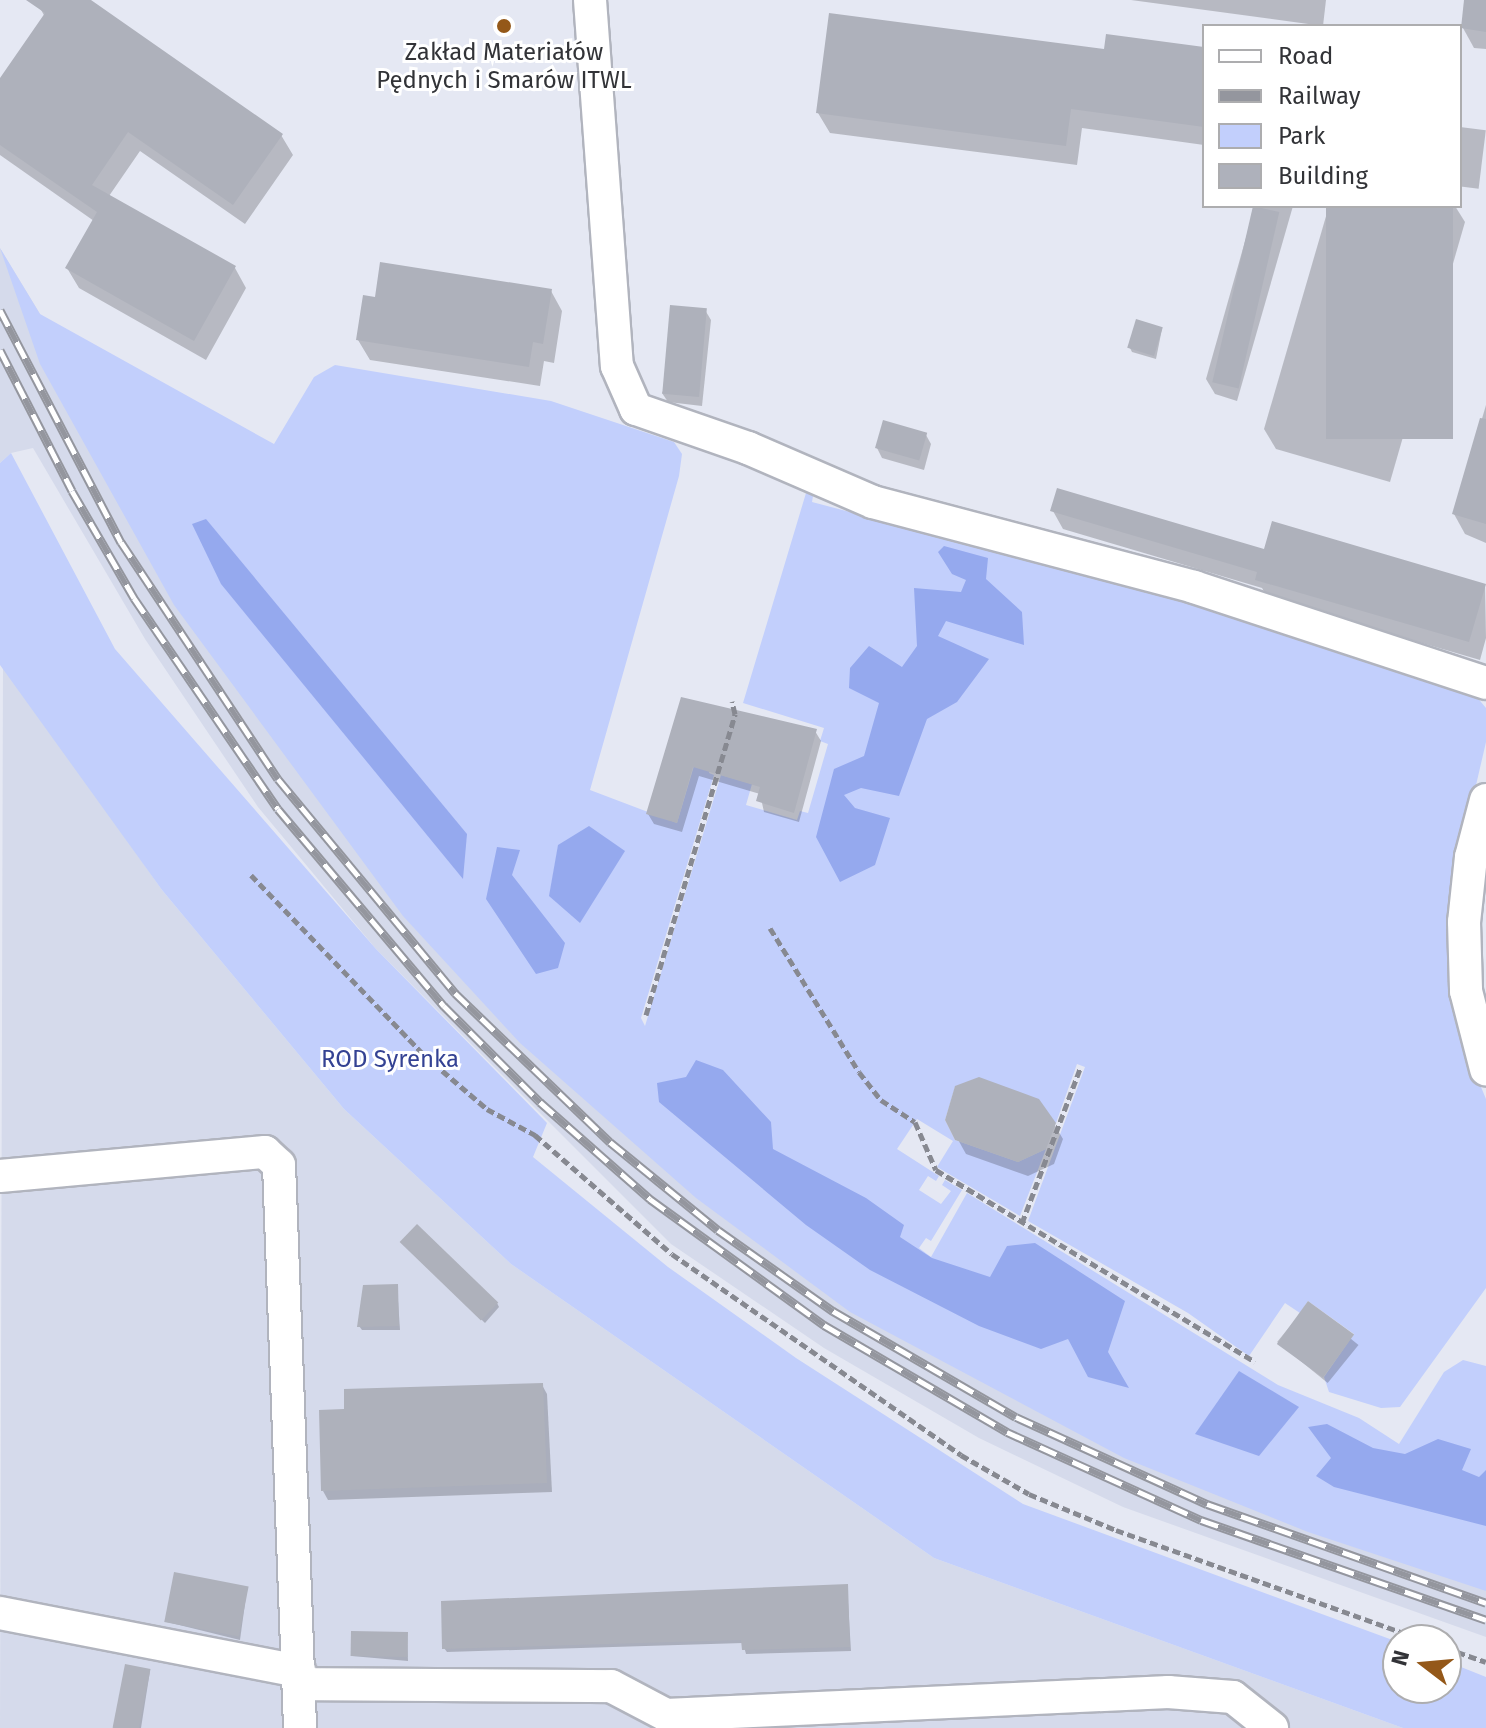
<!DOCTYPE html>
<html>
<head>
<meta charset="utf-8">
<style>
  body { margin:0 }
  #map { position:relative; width:1486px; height:1728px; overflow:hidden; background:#e5e8f3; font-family:"Fira Sans",sans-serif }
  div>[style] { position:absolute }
  .built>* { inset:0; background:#d5daeb }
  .green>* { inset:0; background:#c2cffc }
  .forest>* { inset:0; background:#95a9ee }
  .shadow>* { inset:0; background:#0003; transform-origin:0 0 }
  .building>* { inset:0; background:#aeb1bb; transform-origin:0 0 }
  .path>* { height:5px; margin-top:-2.5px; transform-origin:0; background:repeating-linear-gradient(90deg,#878991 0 8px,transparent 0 12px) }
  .roads { filter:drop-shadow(2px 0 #b1b4be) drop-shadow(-2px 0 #b1b4be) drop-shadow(0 2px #b1b4be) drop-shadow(0 -2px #b1b4be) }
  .minor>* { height:32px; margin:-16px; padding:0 16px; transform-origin:16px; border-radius:16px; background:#fff }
  .rail>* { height:9px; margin-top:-4.5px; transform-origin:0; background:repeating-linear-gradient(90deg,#fff 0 18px,#94969e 0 36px); box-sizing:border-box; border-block:2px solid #94969e }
  .dots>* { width:22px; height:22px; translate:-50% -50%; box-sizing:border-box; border:4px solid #fff; border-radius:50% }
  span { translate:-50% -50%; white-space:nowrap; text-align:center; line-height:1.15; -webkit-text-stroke:6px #fff; paint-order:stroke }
  .poi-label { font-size:24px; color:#323337 }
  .park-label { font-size:24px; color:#344293 }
  .legend { position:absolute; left:1202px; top:24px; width:260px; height:184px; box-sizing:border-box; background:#fff; border:2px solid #adadaf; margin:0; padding:10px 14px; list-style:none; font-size:24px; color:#323337 }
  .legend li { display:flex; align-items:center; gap:16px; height:40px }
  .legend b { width:40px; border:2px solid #adadaf }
  .north { position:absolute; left:1382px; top:1624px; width:80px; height:80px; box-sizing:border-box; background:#fff; border:2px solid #adadaf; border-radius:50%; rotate:286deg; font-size:22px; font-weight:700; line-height:32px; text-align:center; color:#323337 }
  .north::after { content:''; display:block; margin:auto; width:28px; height:36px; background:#945819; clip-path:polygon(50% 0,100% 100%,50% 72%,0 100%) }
</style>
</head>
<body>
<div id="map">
  <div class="built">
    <div style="clip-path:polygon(0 248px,195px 569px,662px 1124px,1486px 1543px,1486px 1637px,1123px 1507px,979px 1438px,824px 1348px,671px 1244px,376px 949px,258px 807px,145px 639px,33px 448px,11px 453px,0 463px)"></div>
    <div style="clip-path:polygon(3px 664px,162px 890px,344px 1109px,511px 1264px,934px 1558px,1403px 1728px,0 1728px)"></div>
  </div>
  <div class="green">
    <div style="clip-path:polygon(0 248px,40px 314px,274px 444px,314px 377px,335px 365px,551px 401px,674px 442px,682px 454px,679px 476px,590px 790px,677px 823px,708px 719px,723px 724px,709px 773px,714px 775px,641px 1018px,645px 1026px,721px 775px,752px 784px,746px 805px,797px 820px,800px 811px,808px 813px,828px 744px,820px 741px,824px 728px,743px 703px,806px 493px,813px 496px,812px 502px,1195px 603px,1476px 696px,1486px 708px,1486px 742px,1461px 850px,1471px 1063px,1486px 1099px,1486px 1288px,1400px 1407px,1381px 1408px,1329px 1392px,1324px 1377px,1354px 1334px,1308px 1301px,1300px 1313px,1285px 1303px,1249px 1356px,1188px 1313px,1028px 1221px,1085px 1067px,1077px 1064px,1056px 1123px,955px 1087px,945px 1120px,955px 1140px,1018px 1162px,1046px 1149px,1020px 1216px,937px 1167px,953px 1141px,917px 1119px,897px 1149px,939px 1176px,936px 1181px,928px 1176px,919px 1190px,941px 1204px,951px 1191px,942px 1185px,945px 1180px,962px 1190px,931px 1241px,926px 1238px,919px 1248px,931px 1257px,967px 1193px,1278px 1385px,1359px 1418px,1399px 1444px,1444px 1372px,1463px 1360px,1486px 1366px,1486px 1591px,1308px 1532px,1124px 1458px,850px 1312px,696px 1198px,520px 1043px,403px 916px,174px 605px,40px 364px)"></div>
    <div style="clip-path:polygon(11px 453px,115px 649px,376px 949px,547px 1123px,533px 1157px,668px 1267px,796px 1358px,1023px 1504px,1398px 1642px,1398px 1688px,1446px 1688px,1446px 1661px,1486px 1677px,1486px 1728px,1403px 1728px,934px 1558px,511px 1264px,344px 1109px,162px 890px,0 665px,0 463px)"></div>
  </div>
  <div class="forest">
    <div style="clip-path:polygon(206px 519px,467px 834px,463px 879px,221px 584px,192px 524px)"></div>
    <div style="clip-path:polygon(944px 546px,988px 558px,986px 579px,1022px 612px,1024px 645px,946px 621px,938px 636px,989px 659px,957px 702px,927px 719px,899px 796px,861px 788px,844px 795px,855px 808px,890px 818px,875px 865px,840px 882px,816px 837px,834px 769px,864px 756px,879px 703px,849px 688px,850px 668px,869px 646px,902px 667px,917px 646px,914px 588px,961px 592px,966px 580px,952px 574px,938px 552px)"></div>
    <div style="clip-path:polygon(589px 826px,625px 851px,580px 923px,549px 896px,558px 845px)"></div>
    <div style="clip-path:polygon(497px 847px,520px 850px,512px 875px,565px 943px,558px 968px,536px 974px,486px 899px)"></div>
    <div style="clip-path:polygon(696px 1060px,723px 1070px,771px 1122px,773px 1149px,866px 1198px,904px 1225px,900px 1237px,932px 1258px,990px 1277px,1007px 1246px,1035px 1243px,1125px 1301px,1108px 1352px,1129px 1388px,1088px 1377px,1068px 1339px,1041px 1349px,979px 1326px,870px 1270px,806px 1225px,659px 1102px,657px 1083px,686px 1077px)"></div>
    <div style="clip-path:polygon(1239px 1371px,1299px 1407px,1259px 1456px,1195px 1434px)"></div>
    <div style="clip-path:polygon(1327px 1424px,1373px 1448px,1405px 1454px,1438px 1439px,1471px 1449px,1462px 1470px,1479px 1477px,1486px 1470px,1486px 1526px,1334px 1487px,1316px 1476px,1331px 1458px,1308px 1427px)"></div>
  </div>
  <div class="shadow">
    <div style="clip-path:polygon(46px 0,87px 0,281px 135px,293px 155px,245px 224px,140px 151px,109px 196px,235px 268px,246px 288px,206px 360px,79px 288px,67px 268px,94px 221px,0 155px,0 82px,45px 17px,40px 8px)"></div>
    <div style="clip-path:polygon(1131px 0,1326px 0,1323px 26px)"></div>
    <div style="clip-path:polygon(1466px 0,1486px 0,1486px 49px,1474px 48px,1463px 28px)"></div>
    <div style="clip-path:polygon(1204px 49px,1204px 145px,1082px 128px,1077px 165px,830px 133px,818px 113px,1106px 51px)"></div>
    <div style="left:1460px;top:127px;width:26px;height:59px;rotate:7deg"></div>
    <div style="clip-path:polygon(1255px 206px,1293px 206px,1237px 401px,1215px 394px,1206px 379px)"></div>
    <div style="clip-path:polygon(1329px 206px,1455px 206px,1465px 222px,1390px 482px,1276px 449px,1264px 429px)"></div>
    <div style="clip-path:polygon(551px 291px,562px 311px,554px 363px,544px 361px,540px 386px,370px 360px,358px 340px)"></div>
    <div style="clip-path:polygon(705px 310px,711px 320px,702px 406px,668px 402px,662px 393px)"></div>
    <div style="clip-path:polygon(1162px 329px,1156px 359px,1132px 352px,1130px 348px)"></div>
    <div style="clip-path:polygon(1486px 405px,1486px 543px,1465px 534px,1454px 514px)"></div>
    <div style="clip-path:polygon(926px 435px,931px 444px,924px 470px,882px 458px,877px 448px)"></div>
    <div style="clip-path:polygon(1053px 511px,1265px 551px,1485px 585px,1486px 638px,1480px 660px,1268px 598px,1262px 588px,1063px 529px)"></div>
    <div style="clip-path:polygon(682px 699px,815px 731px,821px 741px,799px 822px,764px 812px,760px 794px,699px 776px,682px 832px,654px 824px,648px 814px)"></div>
    <div style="clip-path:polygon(947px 1120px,1054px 1124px,1063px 1139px,1054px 1164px,1028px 1176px,966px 1154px)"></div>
    <div style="clip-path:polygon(405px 1246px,497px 1303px,499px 1307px,485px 1323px)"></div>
    <div style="clip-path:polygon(397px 1286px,400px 1330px,362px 1330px,359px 1326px)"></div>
    <div style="left:1308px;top:1304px;width:65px;height:49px;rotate:39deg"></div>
    <div style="clip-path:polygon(542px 1385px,547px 1394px,552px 1492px,328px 1500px,323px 1491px)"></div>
    <div style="clip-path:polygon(847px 1586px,851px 1651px,746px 1654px,743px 1643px,447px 1652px,444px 1648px)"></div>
    <div style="clip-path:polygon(247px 1589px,240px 1640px,167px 1622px)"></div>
    <div style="clip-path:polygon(407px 1634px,408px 1661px,352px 1656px)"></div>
    <div style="clip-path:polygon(150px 1671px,141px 1728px,116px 1728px)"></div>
  </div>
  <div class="building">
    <div style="clip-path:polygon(26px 0,91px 0,283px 134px,233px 205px,128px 132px,92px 185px,236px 266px,194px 341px,65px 268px,97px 212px,0 145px,0 78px,45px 13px)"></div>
    <div style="clip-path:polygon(1464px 0,1486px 0,1486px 32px,1461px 28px)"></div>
    <div style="clip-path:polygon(829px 13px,1104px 49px,1106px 34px,1204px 47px,1204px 127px,1071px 109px,1066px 146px,816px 113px)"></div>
    <div style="left:1253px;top:206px;width:27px;height:181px;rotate:13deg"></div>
    <div style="left:1326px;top:206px;width:127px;height:233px"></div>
    <div style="clip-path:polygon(380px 262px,552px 289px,543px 344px,533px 342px,529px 367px,356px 340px,363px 295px,375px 297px)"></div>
    <div style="left:670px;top:305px;width:37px;height:89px;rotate:5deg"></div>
    <div style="left:1136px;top:319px;width:28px;height:30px;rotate:17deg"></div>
    <div style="clip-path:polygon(1480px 418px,1486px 419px,1486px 524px,1452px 514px)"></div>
    <div style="left:883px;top:420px;width:46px;height:29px;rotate:16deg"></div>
    <div style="clip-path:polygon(1057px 488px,1264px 549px,1272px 521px,1486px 584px,1469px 642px,1255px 580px,1257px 572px,1050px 511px)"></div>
    <div style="clip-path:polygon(681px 697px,817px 729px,794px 813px,756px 801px,760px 787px,693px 767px,677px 823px,646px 814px)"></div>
    <div style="clip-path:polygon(979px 1077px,1039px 1099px,1056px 1123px,1046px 1149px,1018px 1162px,955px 1140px,945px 1120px,955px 1086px)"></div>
    <div style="left:417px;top:1224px;width:113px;height:25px;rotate:44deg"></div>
    <div style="clip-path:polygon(398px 1284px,399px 1326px,357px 1327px,363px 1285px)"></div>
    <div style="left:1308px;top:1301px;width:57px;height:53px;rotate:36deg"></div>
    <div style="clip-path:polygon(543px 1383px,547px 1483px,321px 1491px,319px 1410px,344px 1409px,344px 1389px)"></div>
    <div style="left:174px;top:1572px;width:76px;height:51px;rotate:11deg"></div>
    <div style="clip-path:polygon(848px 1584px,850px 1647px,742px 1650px,741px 1640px,442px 1649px,441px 1601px)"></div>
    <div style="left:351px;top:1631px;width:57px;height:25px;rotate:1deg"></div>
    <div style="left:125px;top:1664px;width:26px;height:65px;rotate:11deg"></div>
  </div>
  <div class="path">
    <div style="left:251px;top:875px;width:250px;rotate:46.1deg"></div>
    <div style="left:424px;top:1055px;width:83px;rotate:40.6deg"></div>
    <div style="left:487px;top:1109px;width:55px;rotate:28.4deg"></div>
    <div style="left:535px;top:1135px;width:181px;rotate:41deg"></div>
    <div style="left:672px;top:1254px;width:352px;rotate:34.8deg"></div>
    <div style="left:961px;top:1455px;width:78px;rotate:29.8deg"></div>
    <div style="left:1029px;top:1494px;width:94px;rotate:22.5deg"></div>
    <div style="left:1116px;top:1530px;width:327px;rotate:19.7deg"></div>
    <div style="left:770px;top:928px;width:169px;rotate:58.3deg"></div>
    <div style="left:859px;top:1072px;width:36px;rotate:52deg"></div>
    <div style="left:881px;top:1100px;width:40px;rotate:32.9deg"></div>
    <div style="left:915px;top:1122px;width:52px;rotate:66.4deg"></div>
    <div style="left:936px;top:1170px;width:372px;rotate:31deg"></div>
    <div style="left:646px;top:1015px;width:314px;rotate:-73.5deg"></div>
    <div style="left:735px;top:714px;width:13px;rotate:-103deg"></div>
    <div style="left:1022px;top:1223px;width:165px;rotate:-69.4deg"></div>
    <div style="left:1446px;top:1648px;width:42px;rotate:19.3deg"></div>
  </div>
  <div class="roads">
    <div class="minor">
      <div style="left:590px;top:0;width:367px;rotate:85.8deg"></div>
      <div style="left:617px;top:366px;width:47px;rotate:66.2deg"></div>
      <div style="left:636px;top:409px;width:119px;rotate:19.2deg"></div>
      <div style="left:748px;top:448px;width:136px;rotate:23.4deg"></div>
      <div style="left:873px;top:502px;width:332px;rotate:14.8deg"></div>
      <div style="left:1194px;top:587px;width:307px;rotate:18.2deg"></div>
      <div style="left:1486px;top:800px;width:59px;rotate:104.7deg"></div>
      <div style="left:1471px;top:857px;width:65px;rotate:96.1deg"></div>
      <div style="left:1464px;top:922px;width:69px;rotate:88.3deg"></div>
      <div style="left:1466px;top:991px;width:81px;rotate:75.6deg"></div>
      <div style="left:0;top:1176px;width:266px;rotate:-5.2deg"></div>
      <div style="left:265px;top:1152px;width:19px;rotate:43deg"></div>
      <div style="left:279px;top:1165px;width:563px;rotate:87.86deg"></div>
      <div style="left:0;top:1613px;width:305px;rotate:11deg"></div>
      <div style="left:299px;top:1684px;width:312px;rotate:0.4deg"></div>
      <div style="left:611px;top:1686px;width:62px;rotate:27.8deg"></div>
      <div style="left:666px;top:1715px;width:503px;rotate:-2.62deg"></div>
      <div style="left:1168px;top:1692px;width:65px;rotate:4.4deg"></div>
      <div style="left:1233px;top:1697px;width:50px;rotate:38.5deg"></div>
    </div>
  </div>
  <div class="rail">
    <div style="left:0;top:310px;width:262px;rotate:62.5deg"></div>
    <div style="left:121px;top:542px;width:284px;rotate:56.5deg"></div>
    <div style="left:278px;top:779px;width:278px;rotate:50.4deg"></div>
    <div style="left:455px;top:993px;width:215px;rotate:43.9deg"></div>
    <div style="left:610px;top:1142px;width:139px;rotate:39.2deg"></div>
    <div style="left:718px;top:1230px;width:141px;rotate:35.2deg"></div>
    <div style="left:833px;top:1311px;width:211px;rotate:30.1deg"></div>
    <div style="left:1016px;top:1417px;width:210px;rotate:24.5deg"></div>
    <div style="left:1207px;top:1504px;width:296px;rotate:19.5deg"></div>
    <div style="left:0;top:350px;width:158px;rotate:62.9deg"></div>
    <div style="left:72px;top:491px;width:124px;rotate:59.9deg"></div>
    <div style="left:134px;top:598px;width:255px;rotate:55.7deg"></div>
    <div style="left:278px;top:809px;width:258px;rotate:49.9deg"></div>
    <div style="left:444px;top:1006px;width:136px;rotate:45deg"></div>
    <div style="left:540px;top:1102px;width:147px;rotate:41.4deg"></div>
    <div style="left:650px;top:1199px;width:215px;rotate:35.9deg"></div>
    <div style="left:824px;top:1325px;width:212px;rotate:30.3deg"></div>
    <div style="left:1007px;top:1432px;width:213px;rotate:24.4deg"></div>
    <div style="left:1201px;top:1520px;width:302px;rotate:19.3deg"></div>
  </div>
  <div class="dots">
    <div style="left:504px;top:26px;background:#945819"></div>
  </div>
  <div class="poi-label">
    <span style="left:504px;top:67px">Zakład Materiałów<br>Pędnych i Smarów ITWL</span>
  </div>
  <div class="park-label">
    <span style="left:390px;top:1060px">ROD Syrenka</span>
  </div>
  <ul class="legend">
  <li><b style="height:10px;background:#fff"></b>Road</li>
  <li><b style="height:10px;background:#94969e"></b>Railway</li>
  <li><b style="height:22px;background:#c2cffc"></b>Park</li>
  <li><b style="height:22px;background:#aeb1bb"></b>Building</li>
  </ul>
  <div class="north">N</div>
</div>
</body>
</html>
